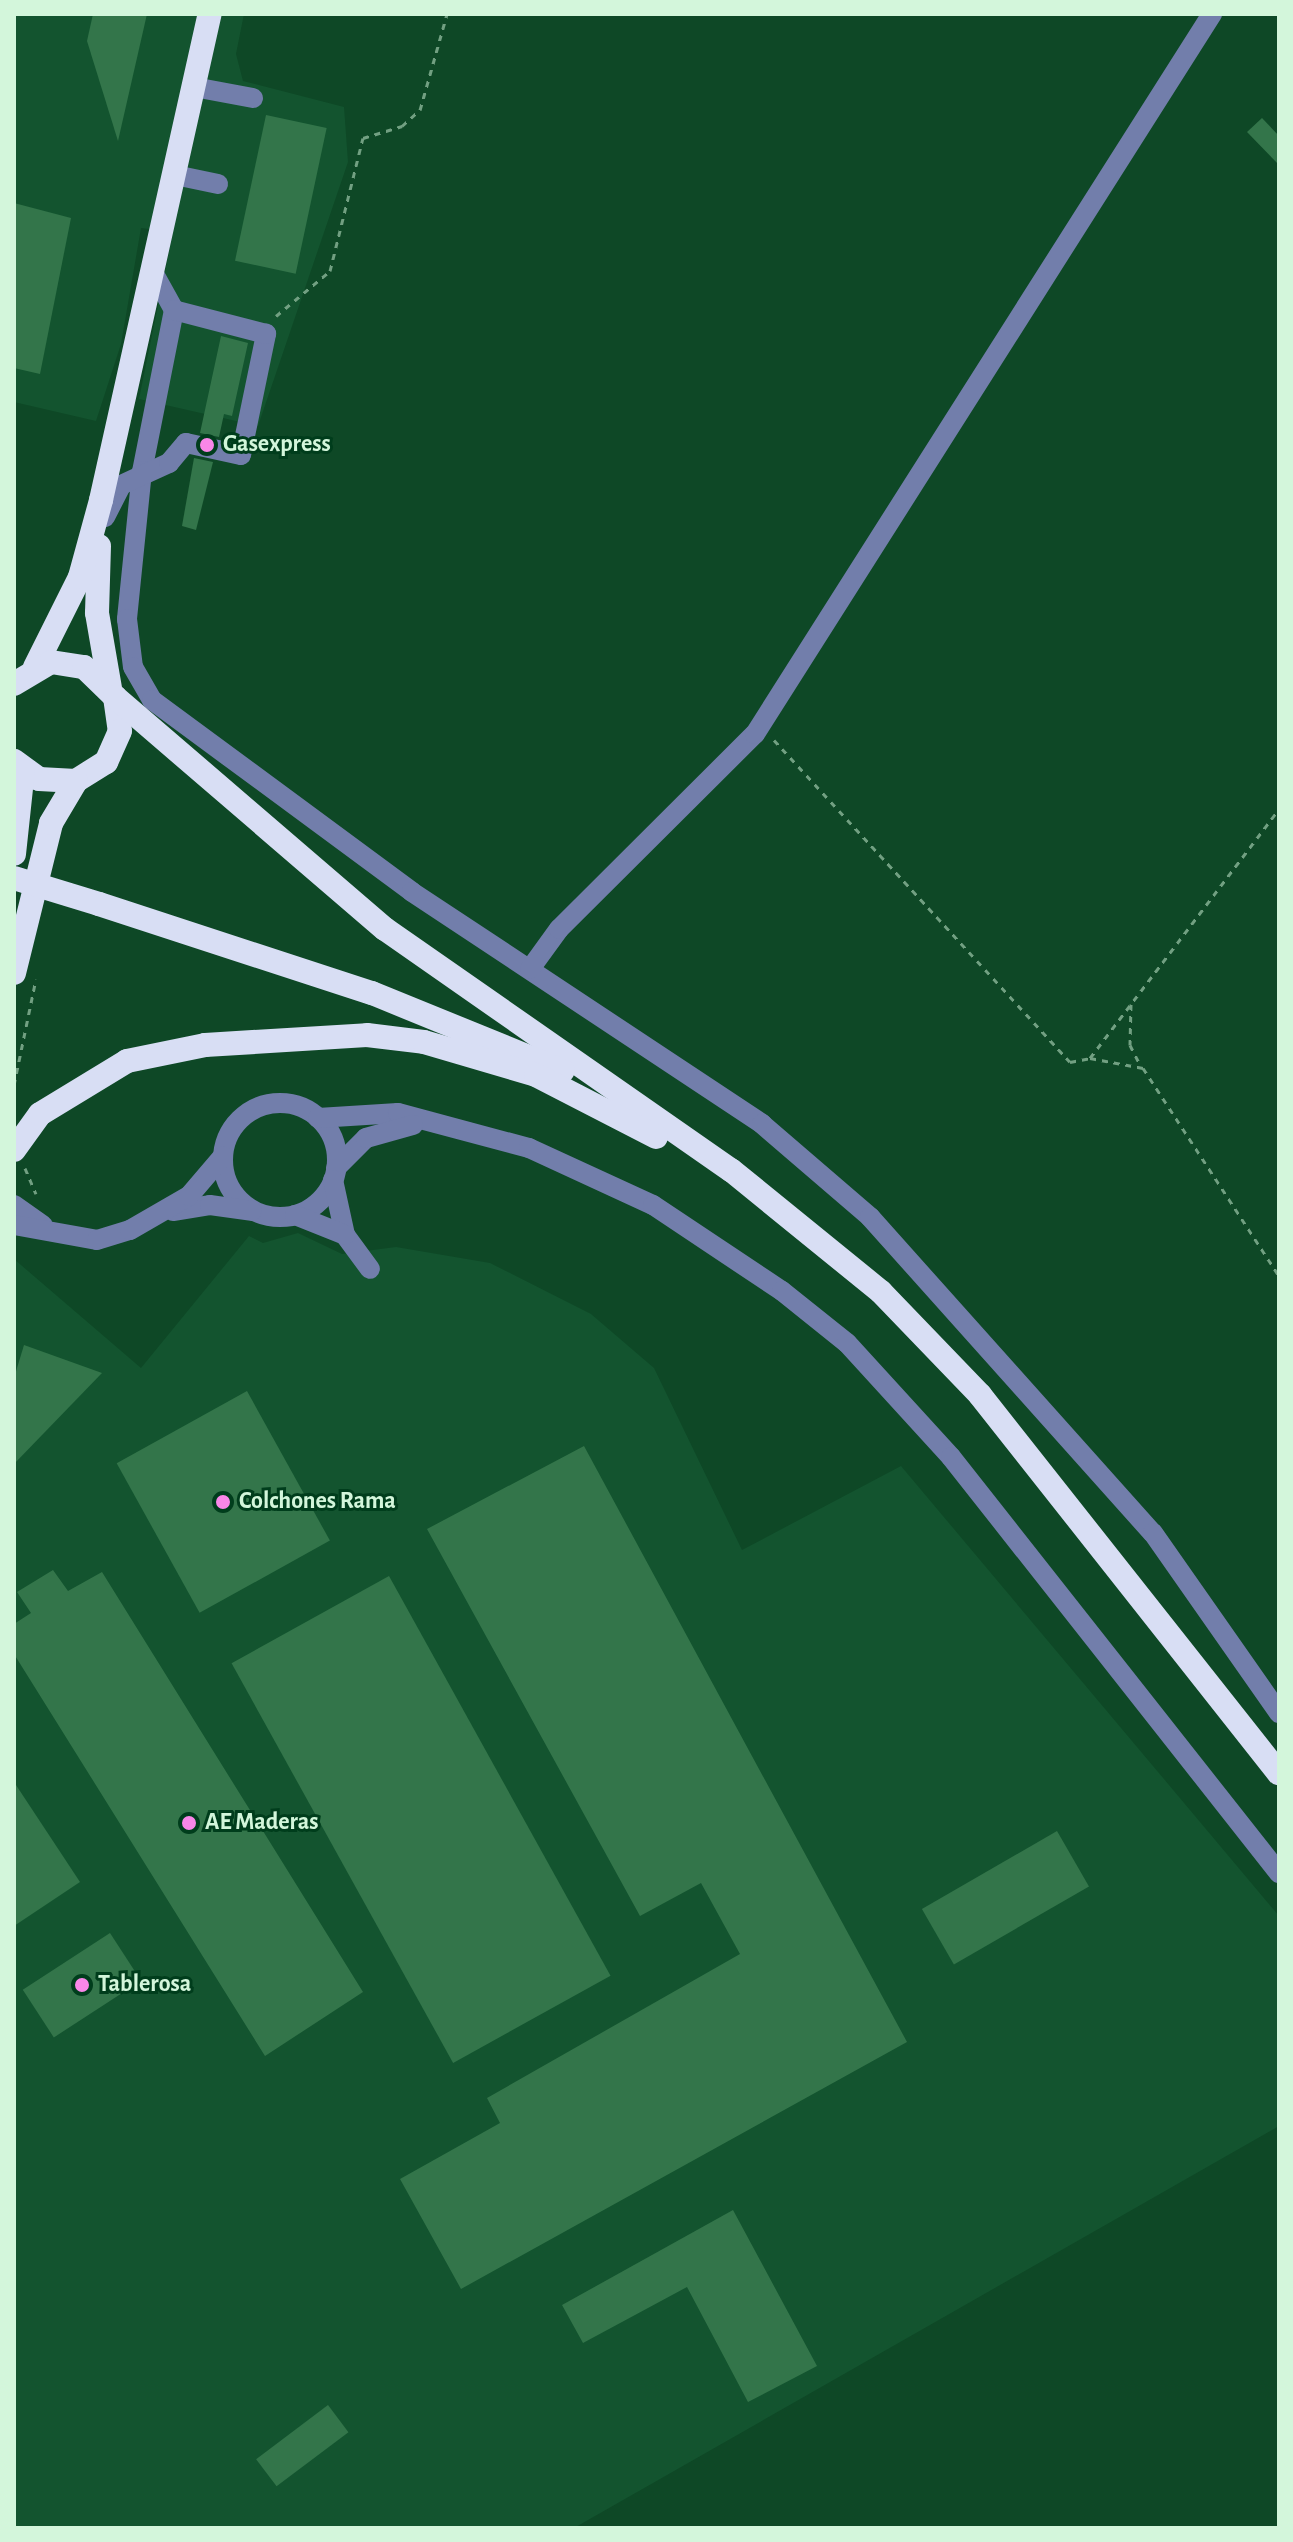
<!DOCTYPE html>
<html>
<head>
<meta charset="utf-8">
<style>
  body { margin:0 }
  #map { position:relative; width:1293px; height:2542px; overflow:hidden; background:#0e4826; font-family:"Alegreya Sans",sans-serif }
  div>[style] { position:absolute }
  .built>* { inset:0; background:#13542f }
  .building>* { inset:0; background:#33754a; transform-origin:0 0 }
  .path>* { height:3px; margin-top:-1.5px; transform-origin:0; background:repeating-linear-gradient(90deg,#72a082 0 6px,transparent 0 12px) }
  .minor>* { height:20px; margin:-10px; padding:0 10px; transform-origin:10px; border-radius:10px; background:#727eab }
  .minor>.ring { margin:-10px; padding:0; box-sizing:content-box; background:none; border:20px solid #727eab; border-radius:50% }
  .highway>* { height:24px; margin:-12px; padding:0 12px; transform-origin:12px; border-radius:12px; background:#d8def4 }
  .highway-bridge>* { height:24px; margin:-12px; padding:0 12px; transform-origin:12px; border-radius:12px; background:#d8def4 }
  .dots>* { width:22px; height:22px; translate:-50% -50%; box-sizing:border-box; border:4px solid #003d1c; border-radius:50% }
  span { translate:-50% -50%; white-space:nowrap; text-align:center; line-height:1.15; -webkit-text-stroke:6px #003d1c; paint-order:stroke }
  .poi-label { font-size:24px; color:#d3f6db; font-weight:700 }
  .left { translate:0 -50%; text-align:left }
  .frame { position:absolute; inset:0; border:16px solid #d3f6db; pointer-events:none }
</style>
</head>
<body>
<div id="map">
  <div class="built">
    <div style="clip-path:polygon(14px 14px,244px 14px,236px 54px,243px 81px,344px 107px,348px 162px,258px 426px,139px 399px,173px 232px,141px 228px,121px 344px,96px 421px,14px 402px)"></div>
    <div style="clip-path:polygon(298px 1233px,342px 1254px,396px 1247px,490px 1263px,591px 1314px,654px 1368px,742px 1550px,901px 1466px,1279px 1916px,1279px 2126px,574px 2528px,14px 2528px,14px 1259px,141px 1368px,249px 1236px,263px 1243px)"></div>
  </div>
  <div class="building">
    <div style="clip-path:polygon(93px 14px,147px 14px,118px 141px,87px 41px)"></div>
    <div style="left:266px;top:115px;width:62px;height:149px;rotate:12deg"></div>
    <div style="clip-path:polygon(1262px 118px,1279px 136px,1279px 165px,1247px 132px)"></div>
    <div style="clip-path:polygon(14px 203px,71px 218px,40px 374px,14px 368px)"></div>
    <div style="clip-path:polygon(221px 336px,248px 343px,232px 416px,224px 414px,219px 437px,200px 433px)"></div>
    <div style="clip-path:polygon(194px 458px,213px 462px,196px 530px,182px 526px)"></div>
    <div style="clip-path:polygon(24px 1345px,102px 1373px,14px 1464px,14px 1378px)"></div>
    <div style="left:247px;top:1391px;width:171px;height:149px;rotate:61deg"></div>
    <div style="clip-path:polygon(584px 1446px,907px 2042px,461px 2289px,400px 2179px,500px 2123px,487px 2098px,740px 1954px,701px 1883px,640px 1916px,427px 1529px)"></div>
    <div style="clip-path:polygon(53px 1570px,68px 1591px,102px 1572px,363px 1992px,265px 2056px,14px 1654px,14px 1624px,31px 1613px,17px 1592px)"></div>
    <div style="left:389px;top:1576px;width:457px;height:180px;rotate:61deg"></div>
    <div style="clip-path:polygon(14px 1782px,80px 1882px,14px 1926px)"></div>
    <div style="left:1057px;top:1831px;width:64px;height:156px;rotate:60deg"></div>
    <div style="left:110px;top:1933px;width:57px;height:104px;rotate:57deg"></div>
    <div style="clip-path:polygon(733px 2210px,817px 2366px,748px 2402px,687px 2287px,583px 2343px,562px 2305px)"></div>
    <div style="left:328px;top:2405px;width:34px;height:90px;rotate:53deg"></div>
  </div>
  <div class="path">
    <div style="left:276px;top:316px;width:70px;rotate:-39.8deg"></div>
    <div style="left:330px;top:271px;width:137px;rotate:-76.1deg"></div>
    <div style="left:363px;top:138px;width:41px;rotate:-17.1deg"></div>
    <div style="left:402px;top:126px;width:24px;rotate:-42deg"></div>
    <div style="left:420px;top:110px;width:100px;rotate:-74.3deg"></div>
    <div style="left:774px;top:740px;width:437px;rotate:47.4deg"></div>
    <div style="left:1070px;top:1062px;width:20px;rotate:-11deg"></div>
    <div style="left:1090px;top:1058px;width:313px;rotate:-52.8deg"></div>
    <div style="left:1131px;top:1004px;width:41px;rotate:91.4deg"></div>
    <div style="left:1130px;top:1045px;width:22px;rotate:63deg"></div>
    <div style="left:1090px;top:1058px;width:54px;rotate:10.7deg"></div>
    <div style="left:1143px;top:1068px;width:249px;rotate:56.8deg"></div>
    <div style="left:14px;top:1085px;width:108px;rotate:-78.3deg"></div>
    <div style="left:25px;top:1168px;width:28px;rotate:67deg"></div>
  </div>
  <div class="minor">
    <div style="left:194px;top:87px;width:60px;rotate:10.6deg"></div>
    <div style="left:175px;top:175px;width:44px;rotate:11.8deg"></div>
    <div style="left:153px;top:272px;width:43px;rotate:61.1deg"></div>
    <div style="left:174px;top:310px;width:164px;rotate:101.2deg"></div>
    <div style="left:142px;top:471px;width:149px;rotate:95.8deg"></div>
    <div style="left:127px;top:619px;width:48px;rotate:82.9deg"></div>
    <div style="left:133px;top:667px;width:38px;rotate:60deg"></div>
    <div style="left:152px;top:700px;width:323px;rotate:36.4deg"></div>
    <div style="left:412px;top:892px;width:420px;rotate:33.5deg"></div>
    <div style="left:762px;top:1124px;width:143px;rotate:40.7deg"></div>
    <div style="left:870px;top:1217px;width:424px;rotate:48.2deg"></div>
    <div style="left:1153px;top:1533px;width:220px;rotate:55deg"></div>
    <div style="left:105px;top:517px;width:36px;rotate:-63deg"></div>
    <div style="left:121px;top:485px;width:53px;rotate:-24.6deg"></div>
    <div style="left:169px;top:463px;width:26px;rotate:-50deg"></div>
    <div style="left:186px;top:443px;width:56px;rotate:12.3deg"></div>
    <div style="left:241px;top:455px;width:124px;rotate:-78.3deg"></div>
    <div style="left:266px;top:334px;width:95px;rotate:-165.4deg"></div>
    <div style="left:530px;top:969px;width:49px;rotate:-54.1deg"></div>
    <div style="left:559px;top:929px;width:276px;rotate:-44.9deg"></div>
    <div style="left:755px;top:734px;width:853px;rotate:-57.6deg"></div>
    <div class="ring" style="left:223px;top:1103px;width:94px;height:94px"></div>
    <div style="left:318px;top:1118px;width:80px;rotate:-3.6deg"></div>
    <div style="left:398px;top:1113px;width:136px;rotate:15deg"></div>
    <div style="left:529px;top:1148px;width:136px;rotate:24.7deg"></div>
    <div style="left:653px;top:1205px;width:155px;rotate:33.7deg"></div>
    <div style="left:782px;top:1291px;width:83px;rotate:38.7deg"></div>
    <div style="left:847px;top:1343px;width:154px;rotate:47.6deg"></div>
    <div style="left:951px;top:1457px;width:530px;rotate:51.75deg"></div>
    <div style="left:336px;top:1168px;width:42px;rotate:-45deg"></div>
    <div style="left:366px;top:1138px;width:49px;rotate:-15.5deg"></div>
    <div style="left:333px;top:1180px;width:56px;rotate:77.7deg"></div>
    <div style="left:345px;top:1235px;width:42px;rotate:53.7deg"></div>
    <div style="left:14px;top:1205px;width:35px;rotate:35deg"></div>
    <div style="left:173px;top:1211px;width:37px;rotate:-9deg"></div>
    <div style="left:210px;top:1205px;width:42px;rotate:8.1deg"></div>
    <div style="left:295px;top:1215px;width:54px;rotate:21.8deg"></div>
    <div style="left:14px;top:1225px;width:84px;rotate:10.2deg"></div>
    <div style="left:97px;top:1240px;width:34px;rotate:-17deg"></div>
    <div style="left:130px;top:1230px;width:68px;rotate:-30deg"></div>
    <div style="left:189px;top:1196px;width:52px;rotate:-49.6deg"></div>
  </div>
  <div class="highway">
    <div style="left:99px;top:546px;width:67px;rotate:91.7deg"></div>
    <div style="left:97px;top:613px;width:76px;rotate:80.2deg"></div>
    <div style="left:35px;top:667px;width:101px;rotate:-63.4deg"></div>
    <div style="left:80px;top:577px;width:80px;rotate:-74.7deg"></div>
    <div style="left:101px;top:500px;width:498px;rotate:-77.4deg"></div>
    <div style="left:14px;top:684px;width:43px;rotate:-30.7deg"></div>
    <div style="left:51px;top:662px;width:33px;rotate:9deg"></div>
    <div style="left:84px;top:667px;width:43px;rotate:44.1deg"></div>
    <div style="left:115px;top:697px;width:34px;rotate:82deg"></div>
    <div style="left:120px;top:731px;width:34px;rotate:114deg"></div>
    <div style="left:106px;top:762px;width:36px;rotate:148deg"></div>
    <div style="left:76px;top:781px;width:37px;rotate:-177deg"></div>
    <div style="left:39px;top:779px;width:31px;rotate:-144deg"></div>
    <div style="left:115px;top:697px;width:356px;rotate:40.7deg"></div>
    <div style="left:385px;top:929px;width:422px;rotate:34.9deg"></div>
    <div style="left:731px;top:1170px;width:193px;rotate:39.1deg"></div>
    <div style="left:881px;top:1292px;width:143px;rotate:46.1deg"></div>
    <div style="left:980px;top:1395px;width:482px;rotate:51.7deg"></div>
    <div style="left:14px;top:854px;width:84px;rotate:-83.9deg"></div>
    <div style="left:99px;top:904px;width:287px;rotate:18.1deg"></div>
    <div style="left:372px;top:993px;width:206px;rotate:22.2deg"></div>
    <div style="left:14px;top:973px;width:154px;rotate:-76.1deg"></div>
    <div style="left:51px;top:823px;width:49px;rotate:-59.2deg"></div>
    <div style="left:14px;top:1150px;width:44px;rotate:-54.2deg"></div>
    <div style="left:40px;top:1114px;width:102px;rotate:-31.3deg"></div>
    <div style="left:127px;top:1061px;width:80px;rotate:-11.6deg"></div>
    <div style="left:205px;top:1045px;width:162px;rotate:-3.5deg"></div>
    <div style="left:367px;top:1035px;width:57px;rotate:7deg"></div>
    <div style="left:424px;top:1042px;width:117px;rotate:16.4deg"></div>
    <div style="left:536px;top:1075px;width:135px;rotate:27.3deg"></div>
  </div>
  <div class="highway-bridge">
    <div style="left:14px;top:878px;width:89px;rotate:17deg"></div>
  </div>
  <div class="dots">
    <div style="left:207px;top:445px;background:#f987e8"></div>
    <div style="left:223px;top:1502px;background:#f987e8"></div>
    <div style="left:189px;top:1823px;background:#f987e8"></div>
    <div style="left:82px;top:1985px;background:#f987e8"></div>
  </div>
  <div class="poi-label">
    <span class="left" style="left:223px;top:445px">Gasexpress</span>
    <span class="left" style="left:239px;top:1502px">Colchones Rama</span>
    <span class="left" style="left:205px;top:1823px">AE Maderas</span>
    <span class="left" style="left:98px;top:1985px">Tablerosa</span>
  </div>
  <div class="frame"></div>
</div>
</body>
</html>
